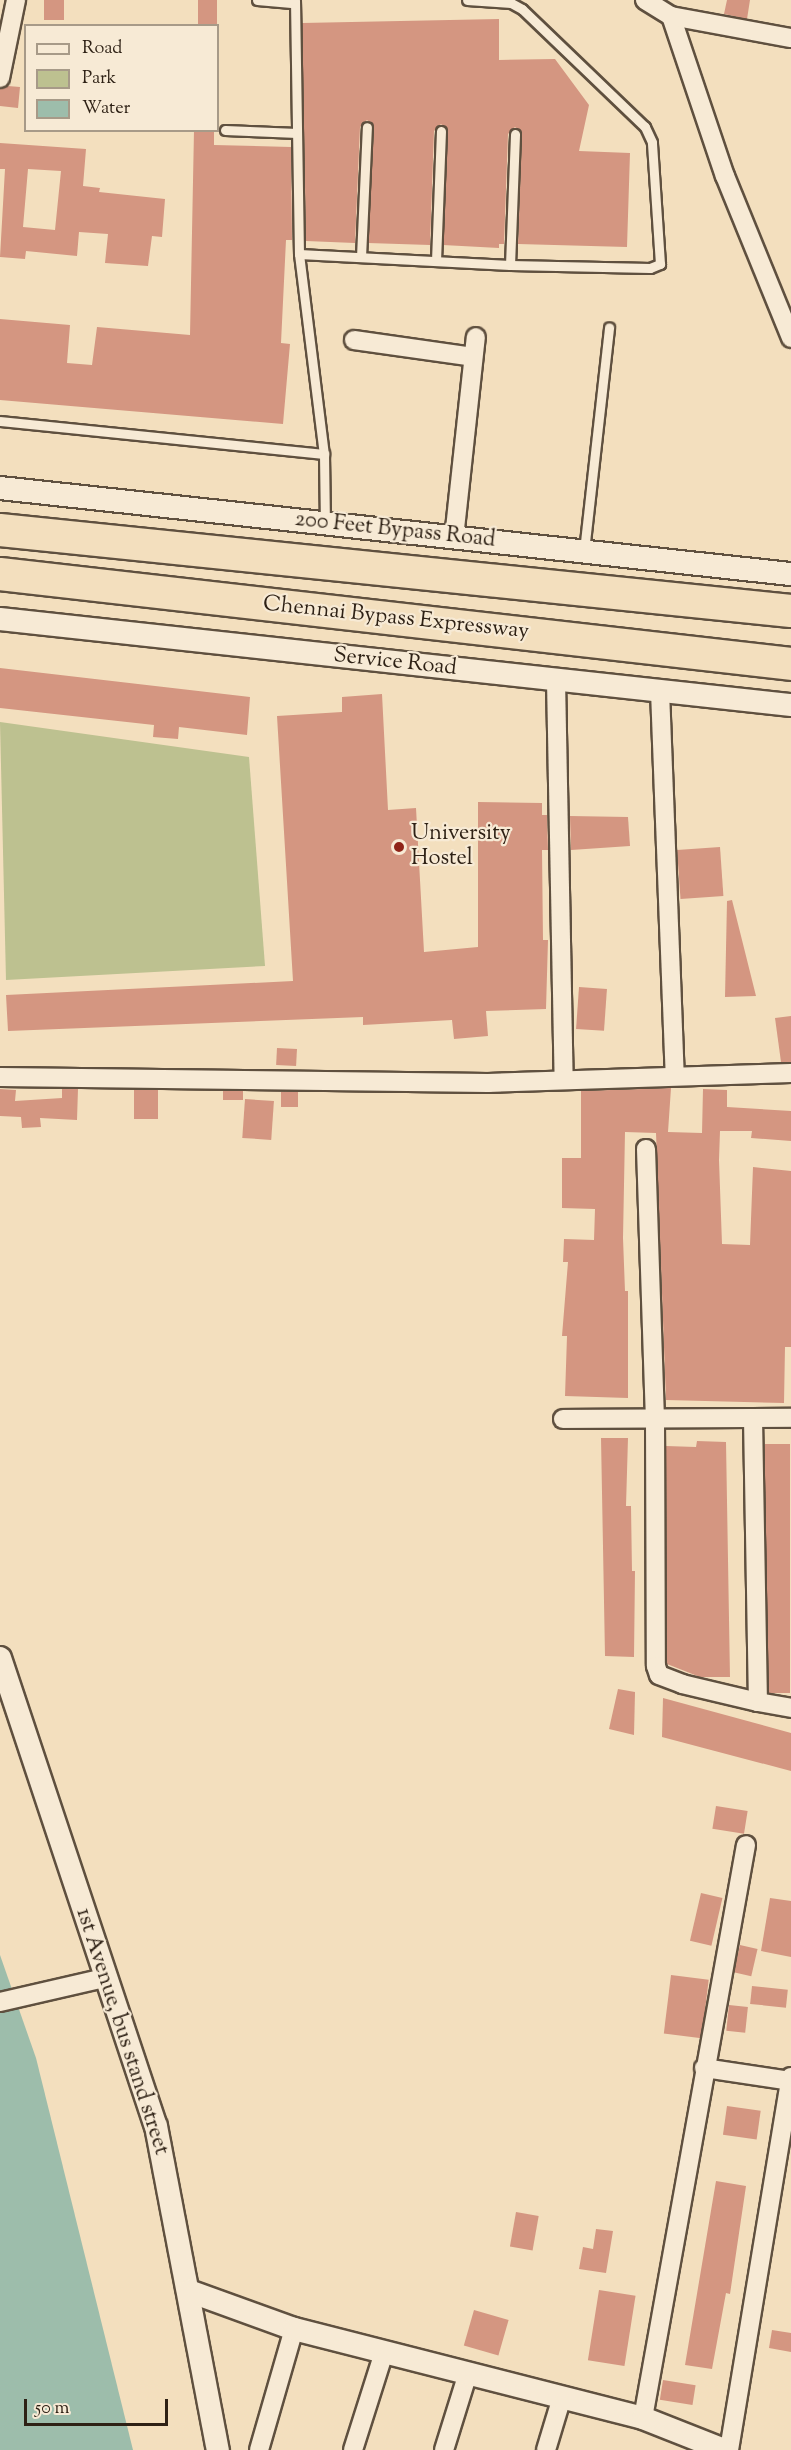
<!DOCTYPE html>
<html>
<head>
<meta charset="utf-8">
<style>
  body { margin:0 }
  #map { position:relative; width:791px; height:2450px; overflow:hidden; background:#f3dfbe; font-family:"Sorts Mill Goudy",serif }
  div>[style] { position:absolute }
  .green>* { inset:0; background:#bdc190 }
  .water>* { inset:0; background:#9dbdab }
  .building>* { inset:0; background:#d49681; transform-origin:0 0 }
  .roads { filter:drop-shadow(2px 0 #5f503f) drop-shadow(-2px 0 #5f503f) drop-shadow(0 2px #5f503f) drop-shadow(0 -2px #5f503f) }
  .service>* { height:9px; margin:-4.5px; padding:0 4.5px; transform-origin:4.5px; border-radius:4.5px; background:#f7ead5 }
  .minor>* { height:18px; margin:-9px; padding:0 9px; transform-origin:9px; border-radius:9px; background:#f7ead5 }
  .tertiary>* { height:22px; margin:-11px; padding:0 11px; transform-origin:11px; border-radius:11px; background:#f7ead5 }
  .trunk>* { height:32px; margin:-16px; padding:0 16px; transform-origin:16px; border-radius:16px; background:#f3dfbe }
  .dots>* { width:16px; height:16px; translate:-50% -50%; box-sizing:border-box; border:3px solid #f7ead5; border-radius:50% }
  span { translate:-50% -50%; white-space:nowrap; text-align:center; line-height:1.15; -webkit-text-stroke:4.5px #f7ead5; paint-order:stroke }
  .street-label { font-size:22px; color:#2e2115 }
  .poi-label { font-size:22px; color:#2e2115 }
  .left { translate:0 -50%; text-align:left }
  .legend { position:absolute; left:24px; top:24px; width:195px; height:108px; box-sizing:border-box; background:#f7ead5; border:2px solid #a79a88; margin:0; padding:8px 10px; list-style:none; font-size:18px; color:#2e2115 }
  .legend li { display:flex; align-items:center; gap:12px; height:30px }
  .legend b { width:30px; border:2px solid #a79a88 }
  .scale { position:absolute; left:24px; top:2399px; width:144px; height:27px; box-sizing:border-box; border:3px solid #2e2115; border-top:0; padding-left:8px; font-size:18px; line-height:21px; white-space:nowrap; color:#2e2115; -webkit-text-stroke:4px #f7ead5; paint-order:stroke }
</style>
</head>
<body>
<div id="map">
  <div class="green">
    <div style="clip-path:polygon(0 722px,249px 757px,265px 966px,6px 980px)"></div>
  </div>
  <div class="water">
    <div style="clip-path:polygon(0 1955px,36px 2058px,133px 2450px,0 2450px)"></div>
  </div>
  <div class="building">
    <div style="left:44px;top:0;width:20px;height:20px"></div>
    <div style="left:198px;top:0;width:19px;height:26px"></div>
    <div style="clip-path:polygon(727px 0,750px 0,747px 19px,724px 14px)"></div>
    <div style="clip-path:polygon(499px 19px,499px 60px,555px 59px,589px 105px,579px 151px,630px 153px,627px 247px,518px 244px,522px 134px,515px 127px,508px 134px,504px 244px,499px 244px,499px 248px,443px 245px,448px 131px,441px 124px,434px 131px,430px 245px,368px 243px,374px 127px,367px 120px,360px 127px,355px 243px,306px 241px,302px 23px)"></div>
    <div style="clip-path:polygon(8px 86px,20px 87px,18px 108px,0 106px,0 89px)"></div>
    <div style="clip-path:polygon(194px 130px,214px 130px,214px 145px,291px 147px,292px 240px,286px 240px,281px 343px,290px 344px,283px 424px,0 400px,0 319px,70px 325px,67px 363px,92px 365px,97px 327px,190px 335px)"></div>
    <div style="clip-path:polygon(evenodd,0 143px,86px 149px,83px 186px,100px 188px,99px 192px,165px 199px,162px 237px,152px 236px,148px 266px,105px 263px,108px 234px,79px 232px,77px 256px,26px 251px,25px 259px,0 257px,5px 169px,0 169px,0 143px,28px 169px,61px 171px,55px 230px,23px 227px,28px 169px)"></div>
    <div style="clip-path:polygon(0 668px,250px 697px,247px 735px,179px 727px,178px 739px,153px 737px,154px 725px,0 708px)"></div>
    <div style="clip-path:polygon(382px 694px,388px 810px,416px 808px,424px 952px,478px 947px,478px 802px,542px 803px,542px 815px,547px 815px,548px 850px,542px 850px,543px 940px,548px 940px,546px 1009px,486px 1011px,488px 1036px,454px 1039px,452px 1020px,363px 1025px,363px 1017px,8px 1031px,6px 995px,293px 981px,277px 716px,342px 712px,342px 697px)"></div>
    <div style="clip-path:polygon(570px 816px,628px 817px,630px 846px,571px 850px)"></div>
    <div style="left:720px;top:847px;width:49px;height:43px;rotate:86deg"></div>
    <div style="clip-path:polygon(732px 900px,756px 996px,725px 997px,727px 901px)"></div>
    <div style="left:579px;top:987px;width:28px;height:42px;rotate:4deg"></div>
    <div style="clip-path:polygon(791px 1016px,791px 1062px,781px 1062px,775px 1018px)"></div>
    <div style="left:277px;top:1048px;width:20px;height:17px;rotate:3deg"></div>
    <div style="clip-path:polygon(671px 1088px,668px 1132px,702px 1133px,703px 1089px,727px 1090px,727px 1107px,791px 1111px,791px 1141px,751px 1138px,752px 1131px,720px 1131px,719px 1160px,722px 1244px,750px 1245px,753px 1167px,791px 1171px,791px 1347px,785px 1347px,784px 1403px,666px 1400px,656px 1133px,625px 1132px,623px 1238px,625px 1291px,628px 1291px,628px 1398px,565px 1396px,567px 1336px,562px 1336px,568px 1262px,563px 1262px,564px 1239px,594px 1240px,595px 1209px,562px 1208px,562px 1158px,581px 1158px,581px 1091px)"></div>
    <div style="clip-path:polygon(0 1089px,16px 1090px,15px 1101px,62px 1098px,62px 1089px,78px 1089px,77px 1120px,40px 1118px,41px 1127px,22px 1128px,21px 1117px,0 1116px)"></div>
    <div style="left:134px;top:1090px;width:24px;height:29px"></div>
    <div style="left:223px;top:1091px;width:20px;height:9px"></div>
    <div style="left:281px;top:1092px;width:17px;height:15px"></div>
    <div style="left:245px;top:1099px;width:29px;height:39px;rotate:4deg"></div>
    <div style="clip-path:polygon(601px 1438px,628px 1438px,626px 1506px,631px 1506px,632px 1571px,635px 1571px,634px 1657px,605px 1656px)"></div>
    <div style="clip-path:polygon(697px 1441px,726px 1442px,730px 1677px,700px 1677px,667px 1664px,666px 1446px,696px 1447px)"></div>
    <div style="left:765px;top:1444px;width:25px;height:249px"></div>
    <div style="clip-path:polygon(618px 1689px,635px 1692px,634px 1735px,609px 1729px)"></div>
    <div style="clip-path:polygon(663px 1698px,791px 1733px,791px 1771px,662px 1737px)"></div>
    <div style="left:716px;top:1806px;width:32px;height:23px;rotate:9deg"></div>
    <div style="left:701px;top:1893px;width:22px;height:49px;rotate:13deg"></div>
    <div style="clip-path:polygon(770px 1898px,791px 1901px,791px 1957px,761px 1951px)"></div>
    <div style="left:740px;top:1945px;width:18px;height:28px;rotate:13deg"></div>
    <div style="left:671px;top:1975px;width:38px;height:59px;rotate:7deg"></div>
    <div style="left:752px;top:1986px;width:36px;height:18px;rotate:6deg"></div>
    <div style="left:729px;top:2005px;width:19px;height:26px;rotate:6deg"></div>
    <div style="left:727px;top:2106px;width:34px;height:29px;rotate:8deg"></div>
    <div style="clip-path:polygon(716px 2181px,746px 2186px,730px 2294px,726px 2293px,712px 2369px,685px 2365px)"></div>
    <div style="left:516px;top:2212px;width:23px;height:35px;rotate:10deg"></div>
    <div style="clip-path:polygon(596px 2229px,613px 2231px,606px 2273px,579px 2269px,583px 2247px,593px 2249px)"></div>
    <div style="left:599px;top:2290px;width:37px;height:71px;rotate:9deg"></div>
    <div style="left:474px;top:2310px;width:36px;height:37px;rotate:16deg"></div>
    <div style="clip-path:polygon(772px 2330px,791px 2333px,791px 2352px,769px 2348px)"></div>
    <div style="left:663px;top:2380px;width:33px;height:20px;rotate:9deg"></div>
  </div>
  <div class="roads">
    <div class="service">
      <div style="left:257px;top:0;width:37px;rotate:5deg"></div>
      <div style="left:295px;top:0;width:254px;rotate:89.1deg"></div>
      <div style="left:299px;top:254px;width:202px;rotate:82.9deg"></div>
      <div style="left:324px;top:454px;width:70px;rotate:89.2deg"></div>
      <div style="left:225px;top:130px;width:72px;rotate:2.4deg"></div>
      <div style="left:299px;top:254px;width:211px;rotate:3deg"></div>
      <div style="left:510px;top:265px;width:140px;rotate:1.2deg"></div>
      <div style="left:650px;top:268px;width:11px;rotate:-22deg"></div>
      <div style="left:660px;top:264px;width:122px;rotate:-93.8deg"></div>
      <div style="left:652px;top:142px;width:17px;rotate:-115deg"></div>
      <div style="left:645px;top:127px;width:170px;rotate:-136.2deg"></div>
      <div style="left:522px;top:9px;width:13px;rotate:-151deg"></div>
      <div style="left:511px;top:3px;width:44px;rotate:-176.1deg"></div>
      <div style="left:361px;top:257px;width:130px;rotate:-87.4deg"></div>
      <div style="left:436px;top:261px;width:130px;rotate:-87.8deg"></div>
      <div style="left:510px;top:265px;width:131px;rotate:-87.8deg"></div>
      <div style="left:0;top:421px;width:326px;rotate:5.8deg"></div>
      <div style="left:584px;top:551px;width:225px;rotate:-83.6deg"></div>
    </div>
    <div class="minor">
      <div style="left:645px;top:0;width:31px;rotate:32deg"></div>
      <div style="left:671px;top:16px;width:169px;rotate:71.4deg"></div>
      <div style="left:725px;top:176px;width:175px;rotate:67.8deg"></div>
      <div style="left:671px;top:16px;width:122px;rotate:10.4deg"></div>
      <div style="left:0;top:78px;width:80px;rotate:-78.4deg"></div>
      <div style="left:354px;top:340px;width:120px;rotate:8.1deg"></div>
      <div style="left:454px;top:538px;width:202px;rotate:-83.8deg"></div>
      <div style="left:556px;top:680px;width:399px;rotate:88.9deg"></div>
      <div style="left:660px;top:691px;width:384px;rotate:87.8deg"></div>
      <div style="left:0;top:1077px;width:488px;rotate:0.7deg"></div>
      <div style="left:488px;top:1083px;width:303px;rotate:-1.9deg"></div>
      <div style="left:646px;top:1149px;width:270px;rotate:88.1deg"></div>
      <div style="left:655px;top:1419px;width:247px;rotate:89.8deg"></div>
      <div style="left:656px;top:1666px;width:9px;rotate:72deg"></div>
      <div style="left:659px;top:1675px;width:25px;rotate:21deg"></div>
      <div style="left:682px;top:1684px;width:78px;rotate:13.3deg"></div>
      <div style="left:753px;top:1418px;width:284px;rotate:89deg"></div>
      <div style="left:758px;top:1702px;width:34px;rotate:10deg"></div>
      <div style="left:563px;top:1419px;width:228px;rotate:-0.3deg"></div>
      <div style="left:0;top:2002px;width:107px;rotate:-13deg"></div>
      <div style="left:704px;top:2068px;width:88px;rotate:8.5deg"></div>
      <div style="left:643px;top:2418px;width:582px;rotate:-79.81deg"></div>
      <div style="left:259px;top:2450px;width:126px;rotate:-73.9deg"></div>
      <div style="left:353px;top:2450px;width:103px;rotate:-72.4deg"></div>
      <div style="left:444px;top:2450px;width:81px;rotate:-72.7deg"></div>
      <div style="left:546px;top:2450px;width:55px;rotate:-73.2deg"></div>
      <div style="left:729px;top:2450px;width:378px;rotate:-80.6deg"></div>
    </div>
    <div class="tertiary">
      <div style="left:0;top:488px;width:796px;rotate:6.21deg"></div>
      <div style="left:0;top:619px;width:796px;rotate:6.21deg"></div>
      <div style="left:0;top:1658px;width:493px;rotate:71.6deg"></div>
      <div style="left:156px;top:2126px;width:330px;rotate:79.2deg"></div>
      <div style="left:189px;top:2291px;width:112px;rotate:19.9deg"></div>
      <div style="left:294px;top:2329px;width:360px;rotate:14.3deg"></div>
      <div style="left:643px;top:2418px;width:87px;rotate:21.6deg"></div>
    </div>
    <div class="trunk">
      <div style="left:0;top:530px;width:795px;rotate:5.85deg"></div>
      <div style="left:0;top:574px;width:796px;rotate:6.49deg"></div>
    </div>
  </div>
  <div class="dots">
    <div style="left:399px;top:847px;background:#8f2418"></div>
  </div>
  <div class="street-label">
    <span style="left:395px;top:531px;rotate:6deg">200 Feet Bypass Road</span>
    <span style="left:396px;top:619px;rotate:6deg">Chennai Bypass Expressway</span>
    <span style="left:395px;top:663px;rotate:6deg">Service Road</span>
    <span style="left:121px;top:2032px;rotate:72deg">1st Avenue, bus stand street</span>
  </div>
  <div class="poi-label">
    <span class="left" style="left:411px;top:847px">University<br>Hostel</span>
  </div>
  <ul class="legend">
  <li><b style="height:8px;background:#f7ead5"></b>Road</li>
  <li><b style="height:16px;background:#bdc190"></b>Park</li>
  <li><b style="height:16px;background:#9dbdab"></b>Water</li>
  </ul>
  <div class="scale">50 m</div>
</div>
</body>
</html>
